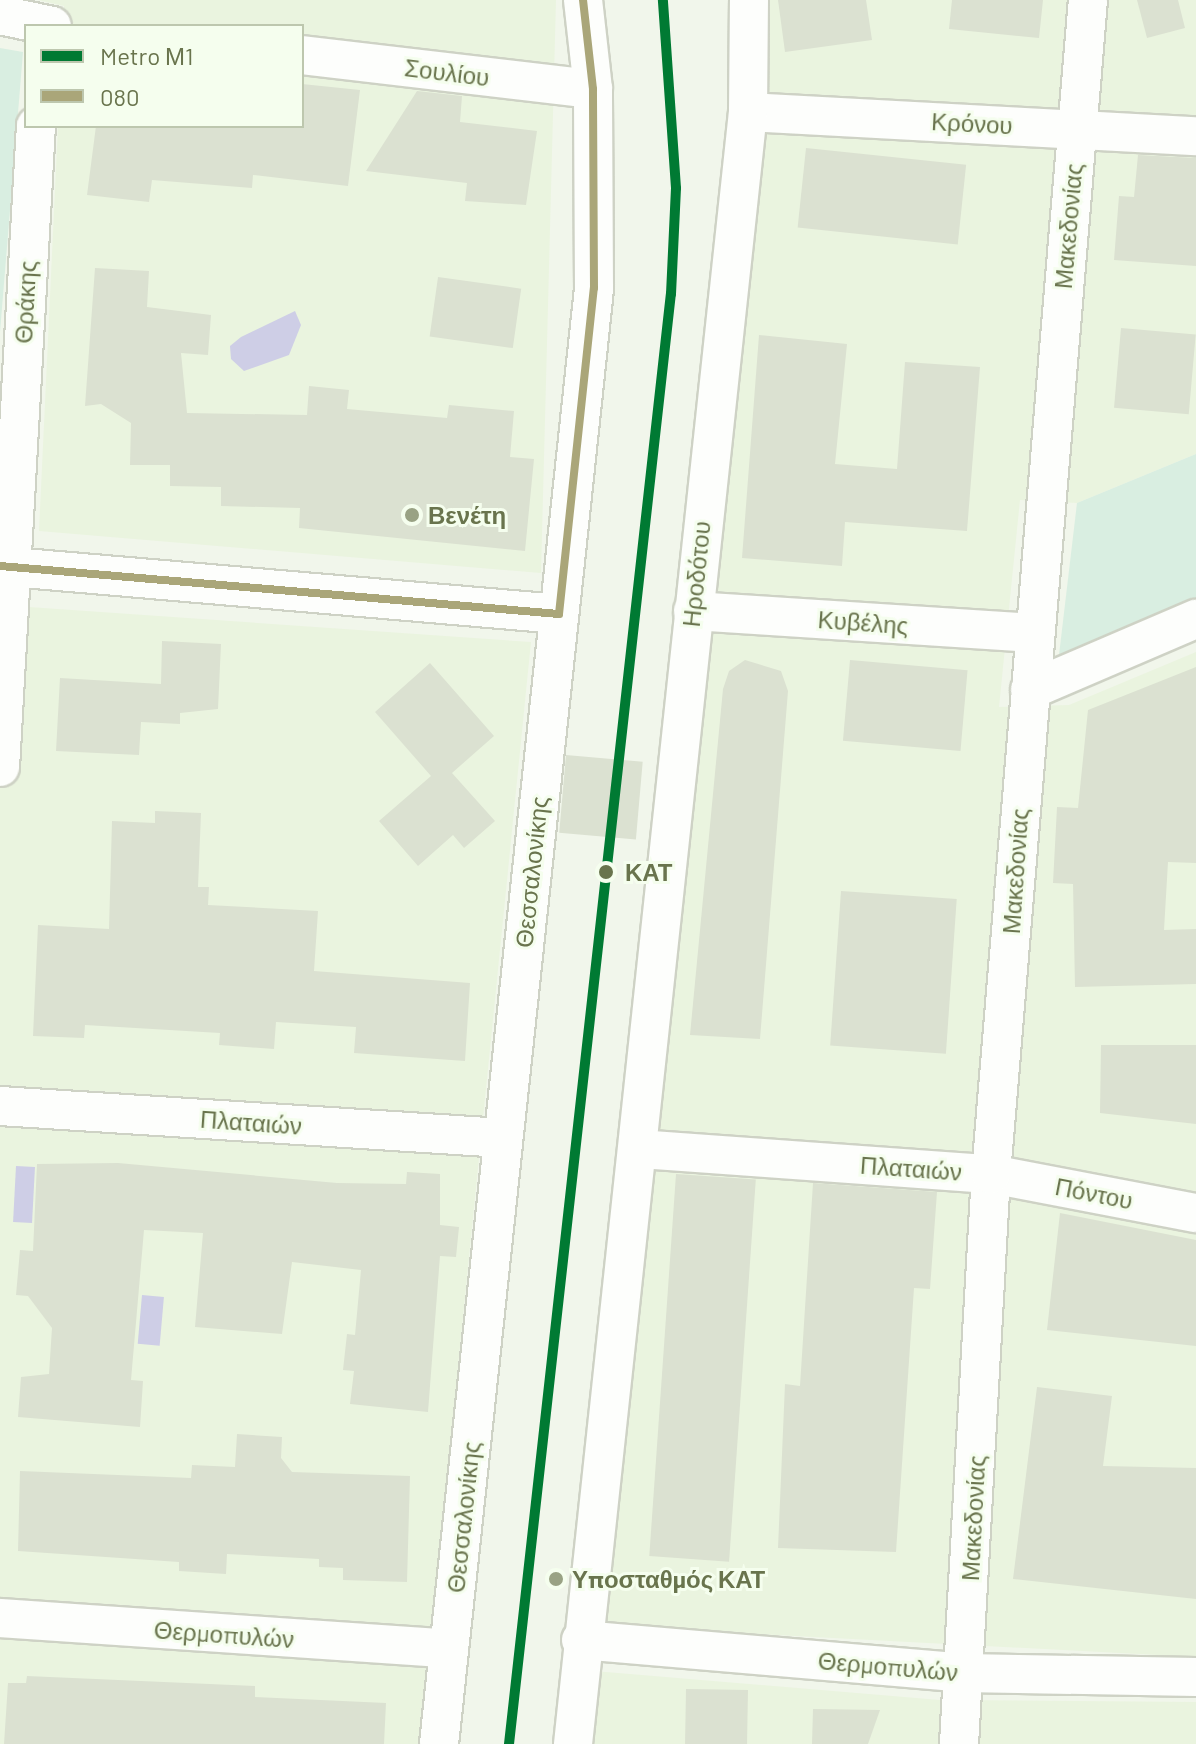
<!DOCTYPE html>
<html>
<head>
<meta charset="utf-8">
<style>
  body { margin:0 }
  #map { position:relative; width:1196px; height:1744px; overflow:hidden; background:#f1f6eb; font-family:Barlow,sans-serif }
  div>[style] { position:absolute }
  .residential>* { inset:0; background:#eaf4df }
  .green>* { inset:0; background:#d9eee1 }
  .water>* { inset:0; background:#cecee6; transform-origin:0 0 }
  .building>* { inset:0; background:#dbe1d1; transform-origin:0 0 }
  .roads { filter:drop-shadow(2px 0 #ced2c5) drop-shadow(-2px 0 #ced2c5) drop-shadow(0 2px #ced2c5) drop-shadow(0 -2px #ced2c5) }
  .minor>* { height:38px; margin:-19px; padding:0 19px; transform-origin:19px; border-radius:19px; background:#fdfefc }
  .bus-1>* { height:8px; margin:-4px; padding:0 4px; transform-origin:4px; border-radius:4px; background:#aaa679 }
  .metro-1>* { height:10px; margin:-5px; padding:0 5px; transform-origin:5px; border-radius:5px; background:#007a33 }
  .dots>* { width:22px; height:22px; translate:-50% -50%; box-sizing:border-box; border:4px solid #f5feee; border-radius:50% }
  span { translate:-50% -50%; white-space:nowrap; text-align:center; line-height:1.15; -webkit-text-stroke:6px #f5feee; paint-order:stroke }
  .street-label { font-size:24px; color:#69744d }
  .poi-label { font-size:24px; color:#69744d; font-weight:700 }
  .left { translate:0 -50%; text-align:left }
  .stop-label { font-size:24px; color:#69744d; font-weight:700 }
  .legend { position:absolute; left:24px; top:24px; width:280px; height:104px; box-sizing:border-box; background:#f5feee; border:2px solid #bdc7ae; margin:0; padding:10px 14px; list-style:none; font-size:24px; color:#69744d }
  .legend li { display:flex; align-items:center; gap:16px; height:40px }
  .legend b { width:40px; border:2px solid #bdc7ae }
</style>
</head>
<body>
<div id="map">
  <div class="residential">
    <div style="clip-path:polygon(38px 0,556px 0,541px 573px,39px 531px,58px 126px,302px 126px,302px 26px,63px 26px,64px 6px)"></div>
    <div style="clip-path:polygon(765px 0,1196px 0,1196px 454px,1077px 503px,1020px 500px,999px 707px,1069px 705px,1196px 652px,1196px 1657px,606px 1626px)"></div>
    <div style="clip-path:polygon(0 605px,531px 642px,420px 1744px,0 1744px)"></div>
    <div style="clip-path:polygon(594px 1671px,940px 1700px,1196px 1702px,1196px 1744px,588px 1744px)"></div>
  </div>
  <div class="green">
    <div style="clip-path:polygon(0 48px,23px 52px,0 332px)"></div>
    <div style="clip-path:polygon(1196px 454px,1196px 599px,1059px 655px,1077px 503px)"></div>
  </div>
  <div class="water">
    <div style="clip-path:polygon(295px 311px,301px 325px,289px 355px,244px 371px,231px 359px,230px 346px,241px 337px)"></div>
    <div style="left:16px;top:1166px;width:19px;height:56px;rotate:3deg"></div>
    <div style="left:142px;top:1295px;width:22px;height:49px;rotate:5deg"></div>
  </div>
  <div class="building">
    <div style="clip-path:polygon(778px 0,866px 0,872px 40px,785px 52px)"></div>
    <div style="clip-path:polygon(952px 0,1043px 0,1039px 38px,949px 29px)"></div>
    <div style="clip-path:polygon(1137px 0,1178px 0,1185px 28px,1147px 38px)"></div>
    <div style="clip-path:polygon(302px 84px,360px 90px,348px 186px,253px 175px,252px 188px,152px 180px,149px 202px,87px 195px,96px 126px,302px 126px)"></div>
    <div style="clip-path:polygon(417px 91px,462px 96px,460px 122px,537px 131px,526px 205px,465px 201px,467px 183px,366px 171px)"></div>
    <div style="left:806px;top:148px;width:161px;height:80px;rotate:6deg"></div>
    <div style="clip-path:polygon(1138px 155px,1196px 158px,1196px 266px,1114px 260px,1119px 196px,1134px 197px)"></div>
    <div style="clip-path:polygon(95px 268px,149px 271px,147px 307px,211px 315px,208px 355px,181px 353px,187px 413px,307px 415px,309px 386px,349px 390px,347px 409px,447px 418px,449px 405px,514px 411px,510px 457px,534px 459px,525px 551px,299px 528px,300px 508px,221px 506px,221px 487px,170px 486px,170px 465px,130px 465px,131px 423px,101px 404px,85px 406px)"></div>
    <div style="left:438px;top:277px;width:84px;height:60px;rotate:8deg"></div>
    <div style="left:1121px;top:328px;width:75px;height:80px;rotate:5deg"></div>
    <div style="clip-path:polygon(759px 335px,847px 344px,835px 464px,897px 469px,905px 362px,980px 367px,967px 531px,845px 522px,842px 566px,742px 558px)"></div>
    <div style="clip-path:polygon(162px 641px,221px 644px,218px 709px,180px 713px,180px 724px,141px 722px,139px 755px,56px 751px,60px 678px,161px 684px)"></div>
    <div style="clip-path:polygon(745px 660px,781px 671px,788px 691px,760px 1039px,690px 1035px,723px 689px,729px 671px)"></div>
    <div style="left:850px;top:660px;width:118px;height:81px;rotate:5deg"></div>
    <div style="clip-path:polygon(430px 663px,494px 736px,452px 773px,495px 821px,464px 848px,453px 835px,418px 866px,379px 821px,431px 776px,375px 712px)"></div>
    <div style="clip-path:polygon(1196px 667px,1196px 863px,1168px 862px,1164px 930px,1196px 929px,1196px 984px,1075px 987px,1073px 884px,1053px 883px,1057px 807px,1078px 808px,1088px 710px)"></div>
    <div style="left:566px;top:755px;width:77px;height:78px;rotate:5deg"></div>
    <div style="clip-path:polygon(155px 811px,201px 813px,198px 887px,209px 887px,208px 905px,318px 911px,314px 971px,470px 983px,465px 1061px,354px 1053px,356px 1027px,276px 1022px,274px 1049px,219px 1045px,220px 1033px,85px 1025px,84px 1038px,33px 1036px,38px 925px,109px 929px,112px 821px,155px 823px)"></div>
    <div style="left:841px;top:891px;width:116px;height:155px;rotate:4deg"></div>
    <div style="clip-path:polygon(1101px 1045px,1196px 1045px,1196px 1124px,1100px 1113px)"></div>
    <div style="clip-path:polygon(118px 1163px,337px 1183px,406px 1184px,407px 1172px,440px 1174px,440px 1225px,459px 1227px,456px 1257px,440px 1256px,428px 1412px,350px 1404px,354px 1371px,343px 1370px,347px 1334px,355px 1335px,361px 1270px,292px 1262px,282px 1334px,195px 1327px,203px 1233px,144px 1230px,131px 1380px,143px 1381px,140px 1427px,18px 1417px,21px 1377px,49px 1374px,52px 1328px,28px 1296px,16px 1295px,20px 1250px,33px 1251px,37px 1164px)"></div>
    <div style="left:676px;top:1174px;width:80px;height:383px;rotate:4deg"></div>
    <div style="clip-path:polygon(813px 1183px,937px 1192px,930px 1289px,914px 1288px,896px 1552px,778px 1548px,785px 1384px,800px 1386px)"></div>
    <div style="clip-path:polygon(1060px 1213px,1196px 1240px,1196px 1346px,1047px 1330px)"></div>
    <div style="clip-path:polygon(1037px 1387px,1112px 1396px,1103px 1466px,1196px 1468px,1196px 1599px,1013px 1579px)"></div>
    <div style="clip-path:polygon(237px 1434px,282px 1437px,281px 1458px,292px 1472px,410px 1476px,407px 1582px,343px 1580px,343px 1568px,319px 1567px,319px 1559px,227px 1554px,226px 1574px,179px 1571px,179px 1562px,18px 1551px,20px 1471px,191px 1478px,192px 1465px,235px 1467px)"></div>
    <div style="clip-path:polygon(27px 1676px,255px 1686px,255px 1697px,386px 1703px,384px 1744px,4px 1744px,8px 1683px,26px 1683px)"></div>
    <div style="left:686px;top:1689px;width:62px;height:55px;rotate:1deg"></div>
    <div style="clip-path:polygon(813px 1709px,880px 1710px,868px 1744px,812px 1744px)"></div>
  </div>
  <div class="roads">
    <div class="minor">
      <div style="left:0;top:15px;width:53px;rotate:11.9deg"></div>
      <div style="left:302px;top:55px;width:293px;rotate:6.7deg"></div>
      <div style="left:748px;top:112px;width:449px;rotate:3.1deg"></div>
      <div style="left:0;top:566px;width:561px;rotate:4.91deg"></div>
      <div style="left:693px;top:611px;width:342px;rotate:3.7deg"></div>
      <div style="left:1030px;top:690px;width:181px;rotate:-23.2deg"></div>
      <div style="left:0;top:767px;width:642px;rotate:-86.79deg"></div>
      <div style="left:0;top:1106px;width:504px;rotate:3.64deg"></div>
      <div style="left:639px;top:1149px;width:353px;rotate:4.1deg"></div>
      <div style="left:991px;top:1174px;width:209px;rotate:10.8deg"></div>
      <div style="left:0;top:1618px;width:450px;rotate:3.9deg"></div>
      <div style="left:581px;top:1640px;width:384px;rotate:4.9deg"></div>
      <div style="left:964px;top:1673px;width:232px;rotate:1deg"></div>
      <div style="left:439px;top:1744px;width:1464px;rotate:-83.92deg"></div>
      <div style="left:594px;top:288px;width:199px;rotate:-90.3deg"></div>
      <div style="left:593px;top:89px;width:90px;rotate:-96.4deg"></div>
      <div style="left:573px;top:1744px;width:1641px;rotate:-83.88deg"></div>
      <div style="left:748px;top:112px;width:112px;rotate:-89.5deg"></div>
      <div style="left:959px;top:1744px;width:571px;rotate:-86.79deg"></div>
      <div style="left:991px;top:1174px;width:1178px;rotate:-85.28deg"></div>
    </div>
  </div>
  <div class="bus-1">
    <div style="left:0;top:566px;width:561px;rotate:4.91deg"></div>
    <div style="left:559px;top:614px;width:328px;rotate:-83.9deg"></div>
    <div style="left:594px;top:288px;width:199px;rotate:-90.3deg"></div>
    <div style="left:593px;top:89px;width:90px;rotate:-96.4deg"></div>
  </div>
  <div class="metro-1">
    <div style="left:509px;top:1744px;width:1459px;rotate:-83.63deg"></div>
    <div style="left:671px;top:294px;width:106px;rotate:-87.3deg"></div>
    <div style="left:676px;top:188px;width:188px;rotate:-94deg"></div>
  </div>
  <div class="dots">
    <div style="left:412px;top:515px;background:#99a284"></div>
    <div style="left:606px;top:872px;background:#69744d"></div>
    <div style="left:556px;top:1579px;background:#99a284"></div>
  </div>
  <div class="street-label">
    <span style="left:447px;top:72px;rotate:7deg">Σουλίου</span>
    <span style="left:972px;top:123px;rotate:3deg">Κρόνου</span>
    <span style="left:1068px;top:226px;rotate:-85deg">Μακεδονίας</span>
    <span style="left:25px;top:302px;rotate:-87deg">Θράκης</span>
    <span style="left:696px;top:574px;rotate:-84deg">Ηροδότου</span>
    <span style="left:863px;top:622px;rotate:4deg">Κυβέλης</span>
    <span style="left:1015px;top:871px;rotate:-86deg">Μακεδονίας</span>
    <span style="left:531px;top:872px;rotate:-84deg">Θεσσαλονίκης</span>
    <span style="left:251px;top:1122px;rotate:4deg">Πλαταιών</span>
    <span style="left:911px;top:1168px;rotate:4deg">Πλαταιών</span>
    <span style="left:1094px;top:1193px;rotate:11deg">Πόντου</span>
    <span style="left:463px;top:1517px;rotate:-84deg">Θεσσαλονίκης</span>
    <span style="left:973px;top:1518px;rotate:-87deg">Μακεδονίας</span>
    <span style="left:224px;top:1634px;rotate:4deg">Θερμοπυλών</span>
    <span style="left:888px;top:1666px;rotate:5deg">Θερμοπυλών</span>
  </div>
  <div class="poi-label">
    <span class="left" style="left:428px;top:515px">Βενέτη</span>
    <span class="left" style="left:572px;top:1579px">Υποσταθμός ΚΑΤ</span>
  </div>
  <div class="stop-label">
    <span class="left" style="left:625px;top:872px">ΚΑΤ</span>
  </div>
  <ul class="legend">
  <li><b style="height:10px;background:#007a33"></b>Metro Μ1</li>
  <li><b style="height:10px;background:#aaa679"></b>080</li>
  </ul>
</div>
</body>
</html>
